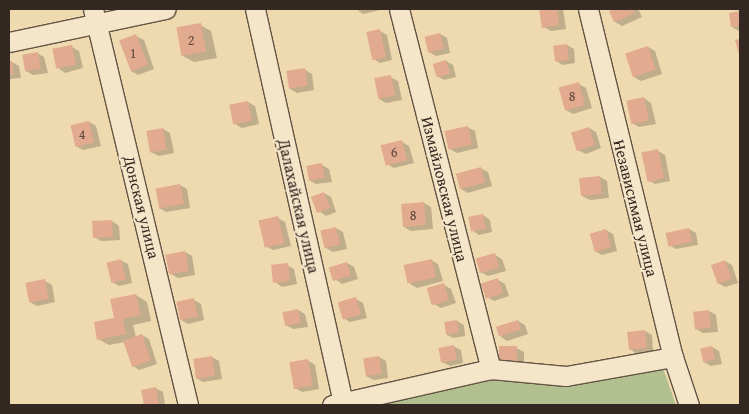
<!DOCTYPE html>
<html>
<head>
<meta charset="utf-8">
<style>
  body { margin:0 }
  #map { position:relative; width:749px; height:414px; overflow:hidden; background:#efd9ae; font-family:"Gentium Book Plus",serif }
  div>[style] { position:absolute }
  .green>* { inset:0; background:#b2c08f }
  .shadow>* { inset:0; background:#0003 }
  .building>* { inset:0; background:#e2aa8e; transform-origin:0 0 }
  .roads { filter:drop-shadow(1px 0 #635445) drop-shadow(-1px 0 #635445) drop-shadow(0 1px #635445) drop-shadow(0 -1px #635445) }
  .minor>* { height:19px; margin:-9.5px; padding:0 9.5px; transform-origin:9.5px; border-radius:9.5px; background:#f5e6ca }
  span { translate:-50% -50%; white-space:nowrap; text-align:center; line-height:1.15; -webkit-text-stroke:4px #f5e6ca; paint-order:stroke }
  .number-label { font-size:14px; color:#60483d }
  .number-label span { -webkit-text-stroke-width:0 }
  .street-label { font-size:16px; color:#342822 }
  .frame { position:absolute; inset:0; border:10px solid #342822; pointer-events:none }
</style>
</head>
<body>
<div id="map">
  <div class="green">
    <div style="clip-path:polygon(661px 363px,676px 405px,363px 405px,480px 380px,570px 385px)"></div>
  </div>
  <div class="shadow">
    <div style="clip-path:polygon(356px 9px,380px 9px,380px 10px,363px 14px)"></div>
    <div style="clip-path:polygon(541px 9px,563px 9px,566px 29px,551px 31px,544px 27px)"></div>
    <div style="clip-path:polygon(616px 9px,638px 9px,642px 17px,622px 26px,615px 22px,611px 11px)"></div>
    <div style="clip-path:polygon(740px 12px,740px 30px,739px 31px,732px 27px,730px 14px)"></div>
    <div style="clip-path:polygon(200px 25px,211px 31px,217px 58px,194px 62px,183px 56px)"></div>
    <div style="clip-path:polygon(380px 31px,387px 35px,392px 60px,380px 63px,372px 58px)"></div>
    <div style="clip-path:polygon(440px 34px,447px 38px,450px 53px,436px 56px,429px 52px)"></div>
    <div style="clip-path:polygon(136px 36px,144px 40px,154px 69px,138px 75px,131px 71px)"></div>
    <div style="clip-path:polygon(567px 45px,574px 49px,575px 63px,563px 65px,556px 61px)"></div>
    <div style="clip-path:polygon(72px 47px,79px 51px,83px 68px,65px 73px,58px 68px)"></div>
    <div style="clip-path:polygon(648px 47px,655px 51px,662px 74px,641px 81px,634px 77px)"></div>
    <div style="clip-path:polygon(37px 53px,44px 57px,48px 73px,33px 75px,26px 71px)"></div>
    <div style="clip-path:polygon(446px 61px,453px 65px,456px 77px,444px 80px,437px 76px)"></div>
    <div style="clip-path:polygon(12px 62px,19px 66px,21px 78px,9px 79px,9px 63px)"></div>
    <div style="clip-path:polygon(305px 70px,312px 74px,314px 90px,297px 93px,290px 89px)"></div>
    <div style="clip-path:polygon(390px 77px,398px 81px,402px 100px,386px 103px,379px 99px)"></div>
    <div style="clip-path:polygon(579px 84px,586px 88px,592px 108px,573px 114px,566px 110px)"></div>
    <div style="clip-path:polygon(644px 98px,651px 103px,656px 124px,639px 127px,632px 123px)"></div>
    <div style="clip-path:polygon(248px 102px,255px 106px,259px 124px,242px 128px,235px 124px)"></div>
    <div style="clip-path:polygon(89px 122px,96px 126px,101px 146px,83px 150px,76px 146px)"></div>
    <div style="clip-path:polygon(467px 127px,475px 131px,478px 148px,457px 153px,450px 149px)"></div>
    <div style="clip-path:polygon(589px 128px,596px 132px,601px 148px,586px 154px,578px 150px,573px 134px)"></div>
    <div style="clip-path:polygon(163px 129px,170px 133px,174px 153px,159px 156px,151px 152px)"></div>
    <div style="clip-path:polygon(402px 142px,409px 146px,414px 163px,394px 168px,387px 164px)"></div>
    <div style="clip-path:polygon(658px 151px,665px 155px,670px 181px,655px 184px,648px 180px)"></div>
    <div style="clip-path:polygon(322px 165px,329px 169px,332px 182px,316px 184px,309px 180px)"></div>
    <div style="clip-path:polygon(480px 168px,488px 172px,492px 186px,468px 193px,461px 189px)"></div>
    <div style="clip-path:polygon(600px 177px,607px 181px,609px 198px,590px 200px,582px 196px)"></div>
    <div style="clip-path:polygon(180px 185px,187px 189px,190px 208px,166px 212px,159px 208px)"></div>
    <div style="clip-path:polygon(324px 193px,331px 197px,336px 212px,326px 216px,319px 211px)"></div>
    <div style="clip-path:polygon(424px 203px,431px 207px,433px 229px,411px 231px,404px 227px)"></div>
    <div style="clip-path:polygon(483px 215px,490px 220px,492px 232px,479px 235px,472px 230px)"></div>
    <div style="clip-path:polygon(278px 218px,285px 222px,291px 246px,273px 250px,266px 246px)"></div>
    <div style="clip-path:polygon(112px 221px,119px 226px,120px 240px,101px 241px,94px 237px,93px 222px)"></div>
    <div style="clip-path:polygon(336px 228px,343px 232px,347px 249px,333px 252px,326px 248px)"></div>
    <div style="clip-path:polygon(689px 229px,696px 233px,698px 245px,676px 249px,669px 245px)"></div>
    <div style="clip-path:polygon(606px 230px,613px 234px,617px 251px,602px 255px,595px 251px)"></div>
    <div style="clip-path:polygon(185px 252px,192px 256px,195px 275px,178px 278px,171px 274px)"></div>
    <div style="clip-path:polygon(495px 255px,502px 259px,506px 271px,488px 276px,481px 272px)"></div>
    <div style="clip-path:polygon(120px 260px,128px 264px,132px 283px,119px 286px,112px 282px)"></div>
    <div style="clip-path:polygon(431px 260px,438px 264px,443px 281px,417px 288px,410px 284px)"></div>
    <div style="clip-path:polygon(725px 261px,732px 265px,738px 283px,725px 287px,718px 283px)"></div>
    <div style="clip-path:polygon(347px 263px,354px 267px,358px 279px,342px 284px,335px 279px)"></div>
    <div style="clip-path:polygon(287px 265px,294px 269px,297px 284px,282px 287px,275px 282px)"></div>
    <div style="clip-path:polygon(498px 280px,505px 284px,509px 296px,494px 301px,487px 297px)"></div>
    <div style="clip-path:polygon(45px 281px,52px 285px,55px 302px,37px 306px,30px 302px)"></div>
    <div style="clip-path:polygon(444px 285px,451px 289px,456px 303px,441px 308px,434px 304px)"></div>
    <div style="clip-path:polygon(136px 295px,147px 302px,151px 321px,133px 325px,136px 337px,142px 335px,149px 339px,157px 364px,139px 370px,132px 365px,125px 342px,109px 345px,98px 339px)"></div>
    <div style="clip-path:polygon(356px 299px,363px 303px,367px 318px,350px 322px,343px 318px)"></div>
    <div style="clip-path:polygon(194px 300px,201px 304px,204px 320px,188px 324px,181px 320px)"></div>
    <div style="clip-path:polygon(298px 310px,305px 314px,308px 327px,293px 329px,286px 325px)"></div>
    <div style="clip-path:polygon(709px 311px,716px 315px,718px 332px,703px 333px,696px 329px)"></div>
    <div style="clip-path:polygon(457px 321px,464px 325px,465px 336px,453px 338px,446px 334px)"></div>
    <div style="clip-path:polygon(518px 321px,525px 325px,528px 334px,507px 341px,500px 336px)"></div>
    <div style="clip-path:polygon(645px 331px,652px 335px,653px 352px,637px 354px,630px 349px)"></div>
    <div style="clip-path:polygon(453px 346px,461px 350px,463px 363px,450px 366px,442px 362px)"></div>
    <div style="clip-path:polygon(712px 347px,719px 351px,722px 364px,711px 366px,704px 362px)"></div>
    <div style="clip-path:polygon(516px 348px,524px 352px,524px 365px,507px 366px)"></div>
    <div style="clip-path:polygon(212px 357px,219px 361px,222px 379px,203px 382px,196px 378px,194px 359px)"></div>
    <div style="clip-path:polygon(379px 357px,386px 361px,388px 378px,374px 380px,366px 376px)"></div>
    <div style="clip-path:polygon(307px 360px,315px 365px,319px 389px,302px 392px,295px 388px)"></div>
    <div style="clip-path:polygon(155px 388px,163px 392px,165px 405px,146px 405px,143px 391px)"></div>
  </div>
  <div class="building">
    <div style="clip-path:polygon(539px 9px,557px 9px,559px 25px,542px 28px)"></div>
    <div style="clip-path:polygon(613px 9px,633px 9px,635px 13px,614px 22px,609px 11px)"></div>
    <div style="clip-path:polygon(740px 11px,740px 26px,731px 27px,729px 13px)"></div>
    <div style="left:201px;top:23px;width:29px;height:25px;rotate:80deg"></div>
    <div style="left:380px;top:29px;width:29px;height:14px;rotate:78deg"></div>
    <div style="left:440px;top:33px;width:16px;height:16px;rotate:76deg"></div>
    <div style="left:136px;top:34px;width:33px;height:18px;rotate:69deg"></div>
    <div style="clip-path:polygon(740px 39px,740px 58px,735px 40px)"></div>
    <div style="left:567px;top:44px;width:16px;height:14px;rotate:83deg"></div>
    <div style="left:72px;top:45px;width:20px;height:20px;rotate:79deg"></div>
    <div style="left:648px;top:46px;width:25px;height:24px;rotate:72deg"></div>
    <div style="left:38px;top:52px;width:17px;height:16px;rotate:80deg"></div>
    <div style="left:446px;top:60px;width:14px;height:14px;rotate:73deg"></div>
    <div style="clip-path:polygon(9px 61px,12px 61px,14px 74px,9px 75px)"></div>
    <div style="left:305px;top:68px;width:18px;height:19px;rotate:81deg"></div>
    <div style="left:391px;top:75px;width:21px;height:17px;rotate:79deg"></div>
    <div style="left:579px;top:82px;width:24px;height:21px;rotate:75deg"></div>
    <div style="left:644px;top:97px;width:24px;height:18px;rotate:78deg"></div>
    <div style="left:248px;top:101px;width:20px;height:19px;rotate:79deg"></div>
    <div style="left:89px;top:121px;width:22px;height:19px;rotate:77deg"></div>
    <div style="left:468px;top:126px;width:19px;height:24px;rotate:78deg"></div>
    <div style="left:589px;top:127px;width:19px;height:19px;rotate:72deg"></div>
    <div style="left:163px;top:128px;width:22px;height:17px;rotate:80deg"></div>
    <div style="left:402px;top:140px;width:21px;height:22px;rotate:76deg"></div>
    <div style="left:658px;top:149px;width:30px;height:17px;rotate:78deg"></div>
    <div style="left:322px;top:163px;width:15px;height:16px;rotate:79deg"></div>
    <div style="left:481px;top:167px;width:16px;height:26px;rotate:75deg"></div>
    <div style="left:600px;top:176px;width:18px;height:21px;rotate:84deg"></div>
    <div style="left:180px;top:184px;width:20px;height:25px;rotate:79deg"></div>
    <div style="left:324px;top:192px;width:17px;height:14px;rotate:69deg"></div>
    <div style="left:424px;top:202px;width:23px;height:23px;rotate:85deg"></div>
    <div style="left:483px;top:214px;width:15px;height:15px;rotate:79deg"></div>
    <div style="left:278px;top:216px;width:28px;height:20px;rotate:77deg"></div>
    <div style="left:112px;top:220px;width:17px;height:20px;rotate:87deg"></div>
    <div style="left:336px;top:227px;width:18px;height:16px;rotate:77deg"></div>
    <div style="left:689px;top:228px;width:14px;height:24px;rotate:78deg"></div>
    <div style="left:606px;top:229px;width:19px;height:17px;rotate:74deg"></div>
    <div style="left:185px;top:251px;width:20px;height:20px;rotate:79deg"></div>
    <div style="left:495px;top:253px;width:15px;height:20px;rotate:74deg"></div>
    <div style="left:121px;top:259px;width:21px;height:15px;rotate:76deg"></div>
    <div style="left:432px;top:259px;width:19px;height:29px;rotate:78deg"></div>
    <div style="left:725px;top:260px;width:20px;height:15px;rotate:70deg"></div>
    <div style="left:347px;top:262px;width:14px;height:19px;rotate:73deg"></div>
    <div style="left:288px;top:263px;width:18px;height:17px;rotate:84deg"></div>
    <div style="left:498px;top:278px;width:16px;height:18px;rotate:72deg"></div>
    <div style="left:45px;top:279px;width:20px;height:20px;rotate:79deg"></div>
    <div style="left:444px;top:283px;width:18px;height:18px;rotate:74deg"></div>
    <div style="clip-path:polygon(136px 294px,141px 315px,123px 319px,126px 334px,97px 340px,94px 322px,114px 318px,110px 299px)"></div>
    <div style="left:356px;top:297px;width:18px;height:19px;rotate:74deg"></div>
    <div style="left:194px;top:298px;width:19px;height:18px;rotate:78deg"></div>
    <div style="left:298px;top:309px;width:14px;height:16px;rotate:78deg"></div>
    <div style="left:709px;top:310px;width:18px;height:16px;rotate:84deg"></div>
    <div style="left:457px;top:320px;width:13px;height:13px;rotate:81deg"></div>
    <div style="left:518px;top:320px;width:10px;height:23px;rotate:73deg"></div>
    <div style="left:645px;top:330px;width:18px;height:18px;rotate:84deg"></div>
    <div style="left:142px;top:334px;width:28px;height:20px;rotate:71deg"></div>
    <div style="left:454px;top:345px;width:15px;height:16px;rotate:79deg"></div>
    <div style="left:517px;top:346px;width:16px;height:18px;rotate:90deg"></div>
    <div style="left:712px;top:346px;width:14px;height:12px;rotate:78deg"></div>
    <div style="left:212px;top:356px;width:20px;height:19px;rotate:81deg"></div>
    <div style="left:379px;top:356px;width:18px;height:16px;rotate:81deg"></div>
    <div style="left:308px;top:359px;width:27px;height:19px;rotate:80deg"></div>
    <div style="clip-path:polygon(156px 387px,159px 405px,144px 405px,141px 390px)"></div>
  </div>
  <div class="roads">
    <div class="minor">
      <div style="left:93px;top:9px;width:407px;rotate:76.5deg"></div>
      <div style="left:255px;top:9px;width:404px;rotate:77.4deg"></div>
      <div style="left:399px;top:9px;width:372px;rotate:75.7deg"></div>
      <div style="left:588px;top:9px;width:358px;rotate:76.3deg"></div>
      <div style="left:673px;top:357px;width:51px;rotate:71.6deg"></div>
      <div style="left:9px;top:42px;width:160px;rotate:-11.9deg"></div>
      <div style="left:332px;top:405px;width:163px;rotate:-12.8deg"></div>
      <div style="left:491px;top:369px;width:75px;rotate:5.3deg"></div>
      <div style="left:566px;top:376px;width:109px;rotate:-10.1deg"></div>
    </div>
  </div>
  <div class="number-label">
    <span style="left:191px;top:40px">2</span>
    <span style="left:133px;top:53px">1</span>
    <span style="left:572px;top:96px">8</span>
    <span style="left:82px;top:134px">4</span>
    <span style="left:394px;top:152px">6</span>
    <span style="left:413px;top:215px">8</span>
  </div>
  <div class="street-label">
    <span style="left:445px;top:189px;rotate:76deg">Измайловская улица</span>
    <span style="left:299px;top:206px;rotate:77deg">Далахайская улица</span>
    <span style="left:142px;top:207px;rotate:76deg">Донская улица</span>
    <span style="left:636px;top:208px;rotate:76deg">Независимая улица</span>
  </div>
  <div class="frame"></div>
</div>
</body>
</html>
